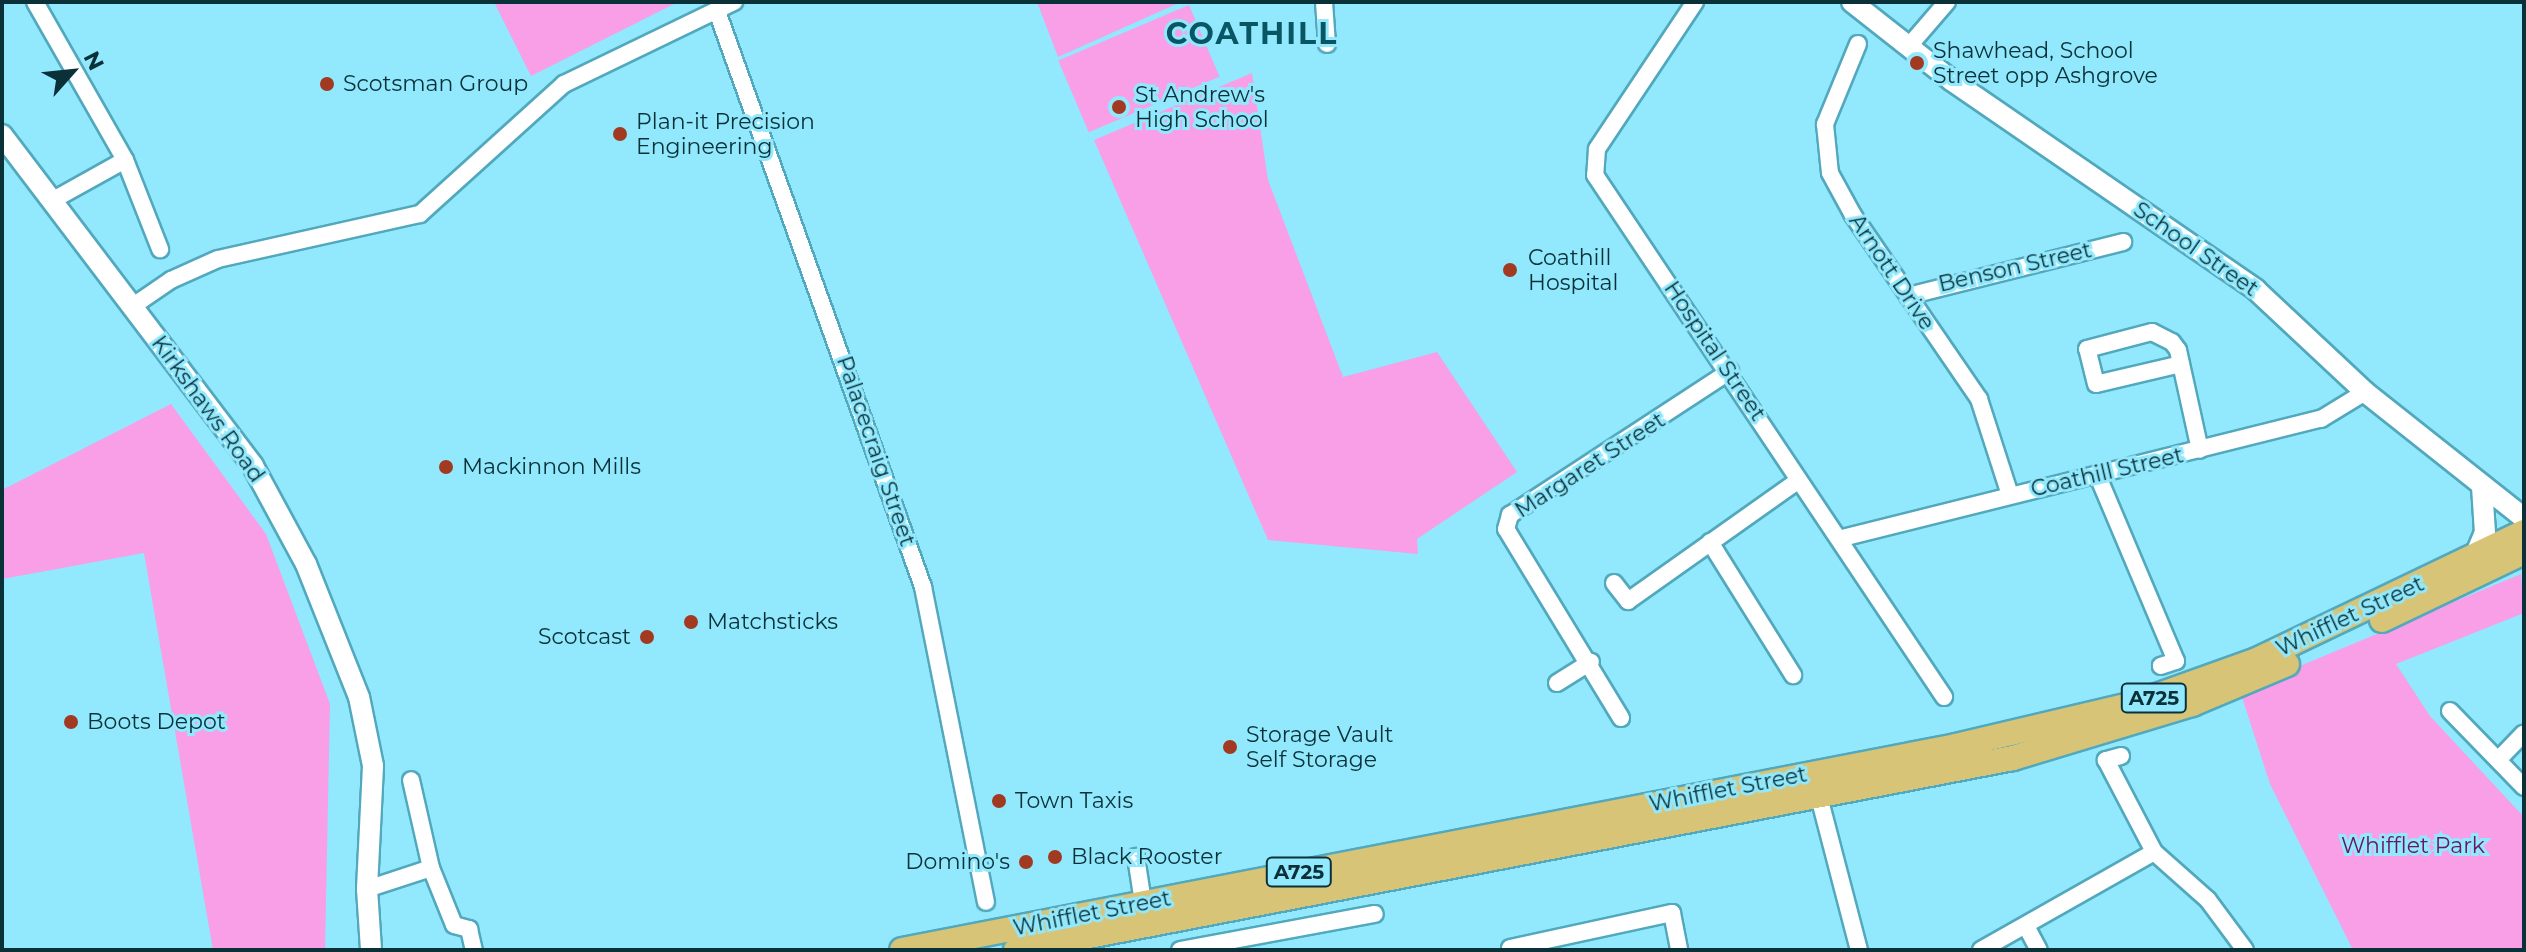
<!DOCTYPE html>
<html>
<head>
<meta charset="utf-8">
<style>
  body { margin:0 }
  #map { position:relative; width:2526px; height:952px; overflow:hidden; background:#92e8fc; font-family:Montserrat,sans-serif }
  div>[style] { position:absolute }
  .green>* { inset:0; background:#f89fe7; transform-origin:0 0 }
  .roads { filter:drop-shadow(2px 0 #52a8bc) drop-shadow(-2px 0 #52a8bc) drop-shadow(0 2px #52a8bc) drop-shadow(0 -2px #52a8bc) }
  .minor>* { height:16px; margin:-8px; padding:0 8px; transform-origin:8px; border-radius:8px; background:#fff }
  .tertiary>* { height:20px; margin:-10px; padding:0 10px; transform-origin:10px; border-radius:10px; background:#fff }
  .primary>* { height:24px; margin:-12px; padding:0 12px; transform-origin:12px; border-radius:12px; background:#d7c476 }
  .dots>* { width:22px; height:22px; translate:-50% -50%; box-sizing:border-box; border:4px solid #92e8fc; border-radius:50% }
  span { translate:-50% -50%; white-space:nowrap; text-align:center; line-height:1.15; -webkit-text-stroke:6px #92e8fc; paint-order:stroke }
  .shield-label span { padding:2px 6px; background:#92e8fc; border:2px solid; border-radius:6px; -webkit-text-stroke-width:0 }
  .shield-label { font-size:20px; color:#0a3138; font-weight:700 }
  .poi-label { font-size:22px; color:#0a3138 }
  .left { translate:0 -50%; text-align:left }
  .right { translate:-100% -50%; text-align:right }
  .street-label { font-size:22px; color:#0a3138 }
  .park-label { font-size:22px; color:#6b1660 }
  .district-label { font-size:30px; color:#085563; font-weight:700; letter-spacing:2px }
  .frame { position:absolute; inset:0; border:4px solid #0a3138; pointer-events:none }
  .north { position:absolute; left:32px; top:32px; width:80px; height:80px; -webkit-text-stroke:6px #92e8fc; paint-order:stroke; rotate:63deg; font-size:22px; font-weight:700; line-height:32px; text-align:center; color:#0a3138 }
  .north::after { content:''; display:block; margin:auto; width:28px; height:36px; background:#0a3138; clip-path:polygon(50% 0,100% 100%,50% 72%,0 100%) }
</style>
</head>
<body>
<div id="map">
  <div class="green">
    <div style="clip-path:polygon(494px 2px,678px 2px,531px 76px)"></div>
    <div style="clip-path:polygon(1037px 2px,1181px 2px,1058px 57px)"></div>
    <div style="left:1189px;top:5px;width:78px;height:142px;rotate:67deg"></div>
    <div style="clip-path:polygon(1252px 73px,1268px 180px,1343px 377px,1437px 352px,1517px 472px,1417px 539px,1418px 554px,1268px 540px,1094px 140px)"></div>
    <div style="clip-path:polygon(171px 404px,266px 534px,330px 704px,325px 950px,213px 950px,144px 553px,2px 579px,2px 490px)"></div>
    <div style="clip-path:polygon(2521px 574px,2524px 613px,2396px 664px,2430px 716px,2524px 817px,2524px 950px,2353px 950px,2270px 784px,2240px 691px)"></div>
  </div>
  <div class="roads">
    <div class="minor">
      <div style="left:35px;top:2px;width:182px;rotate:60.3deg"></div>
      <div style="left:125px;top:160px;width:82px;rotate:150.9deg"></div>
      <div style="left:1324px;top:2px;width:42px;rotate:85.9deg"></div>
      <div style="left:1695px;top:2px;width:177px;rotate:123.7deg"></div>
      <div style="left:1597px;top:149px;width:26px;rotate:94deg"></div>
      <div style="left:1595px;top:175px;width:628px;rotate:56.23deg"></div>
      <div style="left:718px;top:14px;width:609px;rotate:70.31deg"></div>
      <div style="left:923px;top:587px;width:321px;rotate:78.7deg"></div>
      <div style="left:1858px;top:44px;width:87px;rotate:112.4deg"></div>
      <div style="left:1825px;top:124px;width:49px;rotate:84.2deg"></div>
      <div style="left:1830px;top:173px;width:48px;rotate:61.3deg"></div>
      <div style="left:1853px;top:215px;width:223px;rotate:55.6deg"></div>
      <div style="left:1979px;top:399px;width:101px;rotate:72.1deg"></div>
      <div style="left:1909px;top:46px;width:58px;rotate:-49.2deg"></div>
      <div style="left:125px;top:160px;width:96px;rotate:68.5deg"></div>
      <div style="left:1908px;top:296px;width:222px;rotate:-14.1deg"></div>
      <div style="left:133px;top:306px;width:46px;rotate:-34.4deg"></div>
      <div style="left:171px;top:280px;width:51px;rotate:-24.1deg"></div>
      <div style="left:218px;top:259px;width:207px;rotate:-12.6deg"></div>
      <div style="left:420px;top:214px;width:194px;rotate:-42.1deg"></div>
      <div style="left:564px;top:84px;width:189px;rotate:-25.8deg"></div>
      <div style="left:2181px;top:364px;width:87px;rotate:166.8deg"></div>
      <div style="left:2096px;top:384px;width:36px;rotate:-104deg"></div>
      <div style="left:2087px;top:349px;width:67px;rotate:-14.7deg"></div>
      <div style="left:2152px;top:332px;width:22px;rotate:27deg"></div>
      <div style="left:2172px;top:342px;width:10px;rotate:53deg"></div>
      <div style="left:2178px;top:350px;width:102px;rotate:77.6deg"></div>
      <div style="left:2097px;top:474px;width:203px;rotate:67.1deg"></div>
      <div style="left:2176px;top:661px;width:16px;rotate:162deg"></div>
      <div style="left:1842px;top:538px;width:494px;rotate:-14deg"></div>
      <div style="left:2321px;top:419px;width:52px;rotate:-31.5deg"></div>
      <div style="left:1710px;top:542px;width:157px;rotate:58deg"></div>
      <div style="left:1614px;top:583px;width:23px;rotate:52deg"></div>
      <div style="left:1628px;top:601px;width:209px;rotate:-35.3deg"></div>
      <div style="left:1557px;top:683px;width:40px;rotate:-32deg"></div>
      <div style="left:2450px;top:711px;width:106px;rotate:45.8deg"></div>
      <div style="left:1621px;top:718px;width:221px;rotate:-121.3deg"></div>
      <div style="left:1506px;top:529px;width:15px;rotate:-74deg"></div>
      <div style="left:1510px;top:515px;width:263px;rotate:-33.2deg"></div>
      <div style="left:2121px;top:756px;width:16px;rotate:165deg"></div>
      <div style="left:2106px;top:760px;width:104px;rotate:62.4deg"></div>
      <div style="left:2154px;top:852px;width:72px;rotate:41.6deg"></div>
      <div style="left:2208px;top:900px;width:62px;rotate:53.5deg"></div>
      <div style="left:2498px;top:760px;width:37px;rotate:-46deg"></div>
      <div style="left:1817px;top:789px;width:166px;rotate:75.4deg"></div>
      <div style="left:1136px;top:857px;width:46px;rotate:81.2deg"></div>
      <div style="left:431px;top:868px;width:61px;rotate:68deg"></div>
      <div style="left:454px;top:925px;width:16px;rotate:15deg"></div>
      <div style="left:469px;top:929px;width:22px;rotate:77deg"></div>
      <div style="left:367px;top:889px;width:67px;rotate:-18.2deg"></div>
      <div style="left:431px;top:868px;width:90px;rotate:-102.8deg"></div>
      <div style="left:2026px;top:926px;width:27px;rotate:62deg"></div>
      <div style="left:1510px;top:948px;width:166px;rotate:-12.2deg"></div>
      <div style="left:1672px;top:913px;width:38px;rotate:79deg"></div>
      <div style="left:1180px;top:950px;width:198px;rotate:-10.5deg"></div>
      <div style="left:1981px;top:950px;width:199px;rotate:-29.5deg"></div>
    </div>
    <div class="tertiary">
      <div style="left:1852px;top:2px;width:126px;rotate:38.2deg"></div>
      <div style="left:1951px;top:80px;width:370px;rotate:34.5deg"></div>
      <div style="left:2256px;top:290px;width:149px;rotate:43.1deg"></div>
      <div style="left:2365px;top:392px;width:203px;rotate:38.4deg"></div>
      <div style="left:2px;top:135px;width:415px;rotate:52.8deg"></div>
      <div style="left:253px;top:466px;width:111px;rotate:61.6deg"></div>
      <div style="left:306px;top:564px;width:143px;rotate:68.3deg"></div>
      <div style="left:359px;top:697px;width:70px;rotate:78.5deg"></div>
      <div style="left:373px;top:766px;width:123px;rotate:92.8deg"></div>
      <div style="left:367px;top:889px;width:61px;rotate:86.2deg"></div>
      <div style="left:2475px;top:556px;width:25px;rotate:-67deg"></div>
      <div style="left:2485px;top:533px;width:46px;rotate:-93.7deg"></div>
    </div>
    <div class="primary">
      <div style="left:2382px;top:620px;width:157px;rotate:-25.6deg"></div>
      <div style="left:902px;top:950px;width:1074px;rotate:-10.95deg"></div>
      <div style="left:1956px;top:746px;width:183px;rotate:-13.3deg"></div>
      <div style="left:2134px;top:704px;width:131px;rotate:-19.7deg"></div>
      <div style="left:2257px;top:660px;width:296px;rotate:-25.6deg"></div>
      <div style="left:1016px;top:950px;width:1015px;rotate:-10.9deg"></div>
      <div style="left:2013px;top:758px;width:187px;rotate:-16.8deg"></div>
      <div style="left:2192px;top:704px;width:103px;rotate:-22.8deg"></div>
    </div>
  </div>
  <div class="dots">
    <div style="left:1917px;top:63px;background:#a23921"></div>
    <div style="left:327px;top:84px;background:#a23921"></div>
    <div style="left:1119px;top:107px;background:#a23921"></div>
    <div style="left:620px;top:134px;background:#a23921"></div>
    <div style="left:1510px;top:270px;background:#a23921"></div>
    <div style="left:446px;top:467px;background:#a23921"></div>
    <div style="left:691px;top:622px;background:#a23921"></div>
    <div style="left:647px;top:637px;background:#a23921"></div>
    <div style="left:71px;top:722px;background:#a23921"></div>
    <div style="left:1230px;top:747px;background:#a23921"></div>
    <div style="left:999px;top:801px;background:#a23921"></div>
    <div style="left:1055px;top:857px;background:#a23921"></div>
    <div style="left:1026px;top:862px;background:#a23921"></div>
  </div>
  <div class="shield-label">
    <span style="left:2154px;top:698px">A725</span>
    <span style="left:1299px;top:872px">A725</span>
  </div>
  <div class="poi-label">
    <span class="left" style="left:1933px;top:63px">Shawhead, School<br>Street opp Ashgrove</span>
    <span class="left" style="left:343px;top:84px">Scotsman Group</span>
    <span class="left" style="left:1135px;top:107px">St Andrew's<br>High School</span>
    <span class="left" style="left:636px;top:134px">Plan-it Precision<br>Engineering</span>
    <span class="left" style="left:1528px;top:270px">Coathill<br>Hospital</span>
    <span class="left" style="left:462px;top:467px">Mackinnon Mills</span>
    <span class="left" style="left:707px;top:622px">Matchsticks</span>
    <span class="right" style="left:631px;top:637px">Scotcast</span>
    <span class="left" style="left:87px;top:722px">Boots Depot</span>
    <span class="left" style="left:1246px;top:747px">Storage Vault<br>Self Storage</span>
    <span class="left" style="left:1015px;top:801px">Town Taxis</span>
    <span class="left" style="left:1071px;top:857px">Black Rooster</span>
    <span class="right" style="left:1010px;top:862px">Domino's</span>
  </div>
  <div class="street-label">
    <span style="left:2196px;top:249px;rotate:35deg">School Street</span>
    <span style="left:2015px;top:267px;rotate:-13deg">Benson Street</span>
    <span style="left:1892px;top:272px;rotate:56deg">Arnott Drive</span>
    <span style="left:1715px;top:351px;rotate:56deg">Hospital Street</span>
    <span style="left:208px;top:409px;rotate:54deg">Kirkshaws Road</span>
    <span style="left:876px;top:451px;rotate:71deg">Palacecraig Street</span>
    <span style="left:1590px;top:465px;rotate:-33deg">Margaret Street</span>
    <span style="left:2107px;top:472px;rotate:-13deg">Coathill Street</span>
    <span style="left:2350px;top:616px;rotate:-25deg">Whifflet Street</span>
    <span style="left:1728px;top:789px;rotate:-11deg">Whifflet Street</span>
    <span style="left:1092px;top:913px;rotate:-11deg">Whifflet Street</span>
  </div>
  <div class="park-label">
    <span style="left:2413px;top:846px">Whifflet Park</span>
  </div>
  <div class="district-label">
    <span style="left:1252px;top:34px">COATHILL</span>
  </div>
  <div class="frame"></div>
  <div class="north">N</div>
</div>
</body>
</html>
